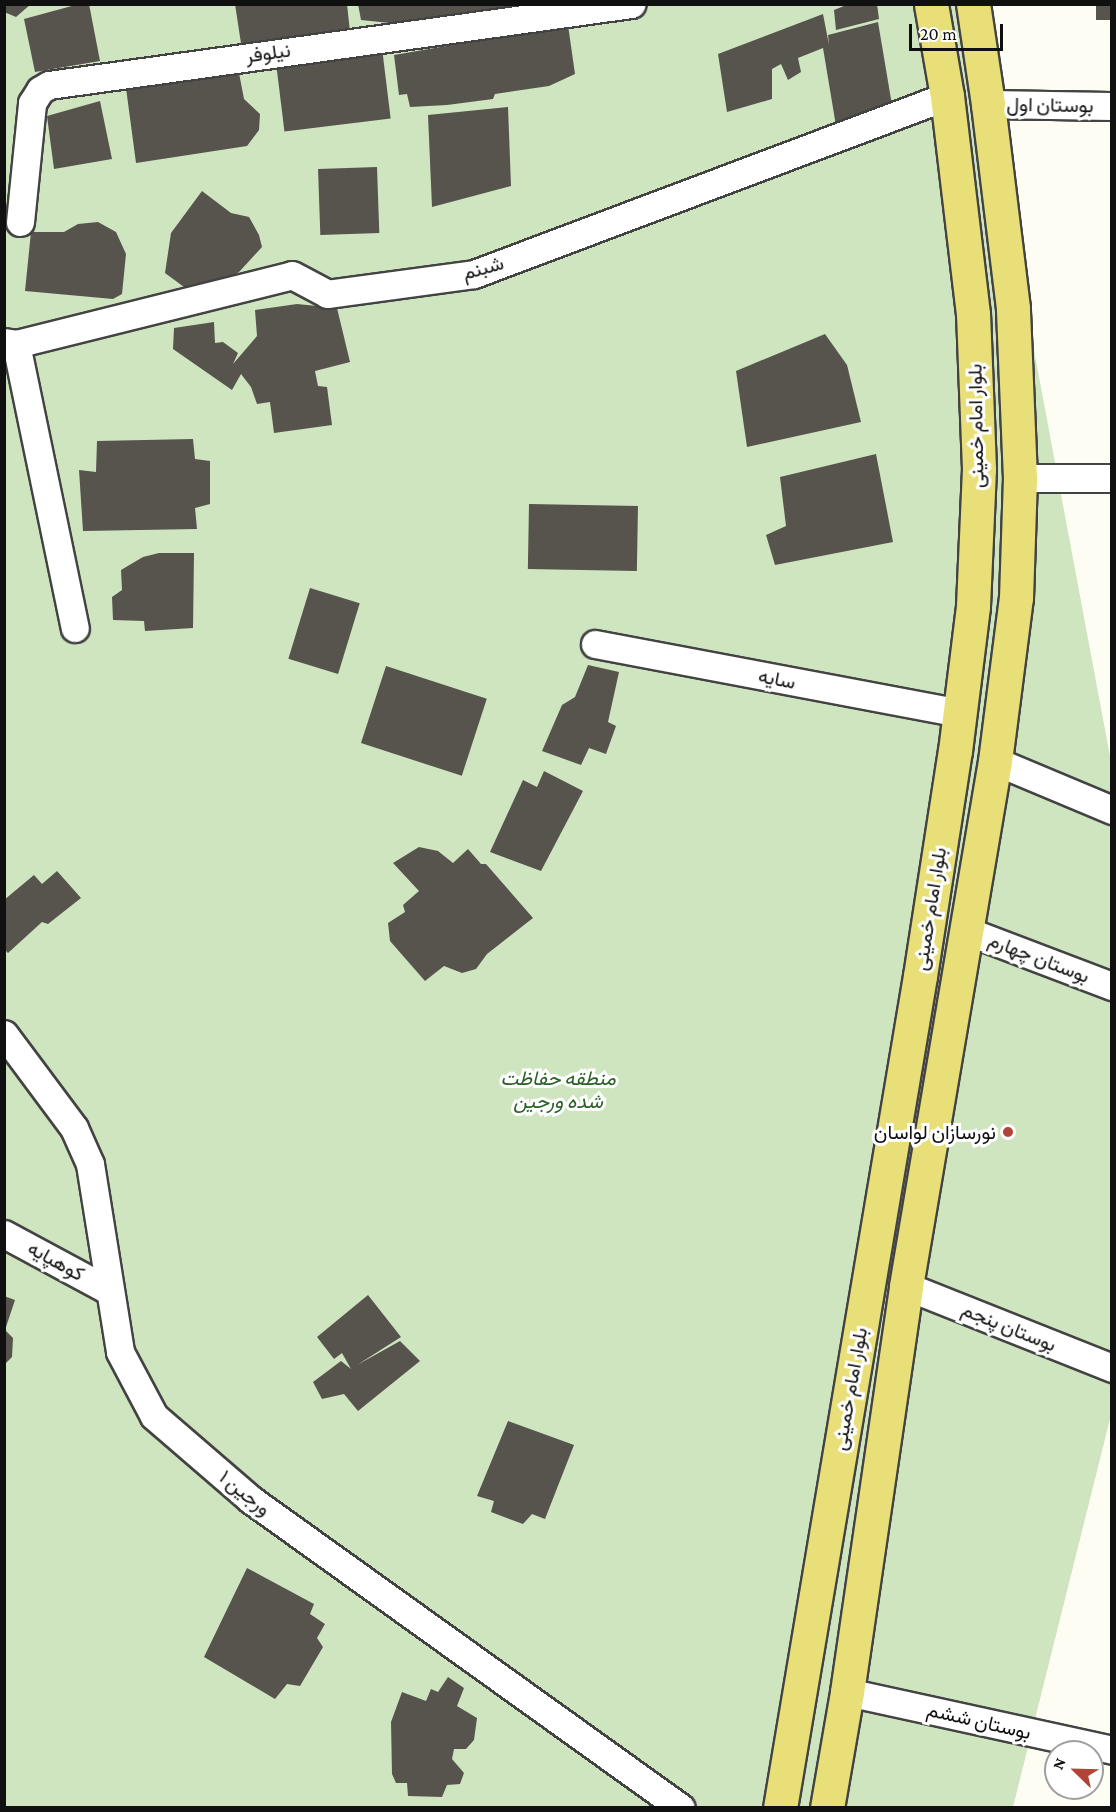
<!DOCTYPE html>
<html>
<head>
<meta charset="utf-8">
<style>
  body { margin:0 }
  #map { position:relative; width:1116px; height:1812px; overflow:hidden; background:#fefdf4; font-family:"Crimson Pro",Vazirmatn,serif }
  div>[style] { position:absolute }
  .green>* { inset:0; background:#cee5c0 }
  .building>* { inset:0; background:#57534d; transform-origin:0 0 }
  .roads { filter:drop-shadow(2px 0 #434343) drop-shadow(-2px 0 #434343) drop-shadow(0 2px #434343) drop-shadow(0 -2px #434343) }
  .street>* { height:27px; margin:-13.5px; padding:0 13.5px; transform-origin:13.5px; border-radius:13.5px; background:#fff }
  .primary>* { height:33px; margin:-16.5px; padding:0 16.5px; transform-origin:16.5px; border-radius:16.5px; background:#e9df79 }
  .dots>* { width:16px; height:16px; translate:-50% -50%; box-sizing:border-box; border:3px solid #fff; border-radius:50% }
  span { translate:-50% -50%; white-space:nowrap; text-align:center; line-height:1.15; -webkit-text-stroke:6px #fff; paint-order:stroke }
  .street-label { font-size:20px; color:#101010 }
  .park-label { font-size:20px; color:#2a6127; font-style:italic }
  .poi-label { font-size:20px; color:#101010 }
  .right { translate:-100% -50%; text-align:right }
  .frame { position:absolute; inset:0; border:6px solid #101010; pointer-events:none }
  .north { position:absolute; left:1044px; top:1740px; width:60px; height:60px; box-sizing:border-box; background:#fff; border:2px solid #9f9f9f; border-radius:50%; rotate:293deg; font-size:16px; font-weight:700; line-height:24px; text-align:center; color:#101010 }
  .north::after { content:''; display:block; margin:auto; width:21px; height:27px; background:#b14437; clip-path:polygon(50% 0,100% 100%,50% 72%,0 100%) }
  .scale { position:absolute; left:909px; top:24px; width:94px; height:27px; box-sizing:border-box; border:3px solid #101010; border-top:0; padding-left:8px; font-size:18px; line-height:21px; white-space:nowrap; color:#101010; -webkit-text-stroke:4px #fff; paint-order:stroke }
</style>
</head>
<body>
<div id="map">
  <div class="green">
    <div style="clip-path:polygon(5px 5px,983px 5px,988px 104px,1112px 767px,1111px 1415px,1013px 1807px,5px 1808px)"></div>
  </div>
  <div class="building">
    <div style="clip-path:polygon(4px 4px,31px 4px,16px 17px,4px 12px)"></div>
    <div style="clip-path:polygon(79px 4px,89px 4px,100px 61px,35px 72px,24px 19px)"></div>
    <div style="clip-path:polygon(235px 4px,347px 4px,350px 32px,242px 50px)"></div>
    <div style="clip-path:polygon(358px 4px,508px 4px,508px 6px,400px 24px,361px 20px)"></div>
    <div style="clip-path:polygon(849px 4px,877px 4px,879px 19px,836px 30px,834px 10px)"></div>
    <div style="left:1096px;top:4px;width:16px;height:16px"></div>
    <div style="clip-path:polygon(823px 14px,829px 45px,828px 35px,878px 22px,893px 111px,837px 132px,823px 48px,798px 58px,801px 72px,788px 80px,781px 64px,772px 69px,772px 99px,727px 112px,718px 54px)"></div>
    <div style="clip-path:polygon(568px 25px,575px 74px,549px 86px,495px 94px,493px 99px,447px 105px,410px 107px,407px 94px,399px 95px,394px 55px)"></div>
    <div style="left:382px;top:48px;width:71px;height:107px;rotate:83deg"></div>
    <div style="clip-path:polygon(239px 73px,244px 99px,260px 114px,259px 130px,247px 146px,136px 163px,126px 88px)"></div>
    <div style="clip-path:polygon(100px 101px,112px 159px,54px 169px,47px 116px)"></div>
    <div style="clip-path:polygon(508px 107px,511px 186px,432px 207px,428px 115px)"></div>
    <div style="left:377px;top:167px;width:66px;height:59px;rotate:88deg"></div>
    <div style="clip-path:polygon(202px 191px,231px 213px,249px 217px,259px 235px,262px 247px,239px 272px,212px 289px,187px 293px,184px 287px,165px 273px,171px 233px)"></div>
    <div style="clip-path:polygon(98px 222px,116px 232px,126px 254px,122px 294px,113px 299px,25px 291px,31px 232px,64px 232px,78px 224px)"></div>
    <div style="clip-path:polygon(297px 304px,337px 308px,350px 362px,315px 371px,318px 386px,327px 387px,332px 425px,274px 433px,270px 402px,257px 404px,251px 387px,241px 374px,232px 390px,173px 349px,174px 328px,214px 322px,215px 343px,223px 342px,238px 353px,233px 364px,257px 336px,255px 310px)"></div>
    <div style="clip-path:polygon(825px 334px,847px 365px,861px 422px,747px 447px,736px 371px)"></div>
    <div style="clip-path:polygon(193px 439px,195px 459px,210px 461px,210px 504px,195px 508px,197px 529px,83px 531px,79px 470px,96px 472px,97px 441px)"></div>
    <div style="clip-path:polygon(876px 454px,893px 542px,775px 565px,766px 535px,786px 526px,780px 477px)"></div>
    <div style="left:529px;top:504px;width:109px;height:65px;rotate:1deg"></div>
    <div style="clip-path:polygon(159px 553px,194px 553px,193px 628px,145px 631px,144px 621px,113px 620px,112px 597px,122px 590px,121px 570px,143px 557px)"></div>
    <div style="left:310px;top:588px;width:52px;height:74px;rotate:17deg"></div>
    <div style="clip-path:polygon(588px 665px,619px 672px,608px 722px,616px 726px,606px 754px,589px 748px,581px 765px,542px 751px,562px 705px,575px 697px)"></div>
    <div style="left:386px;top:666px;width:106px;height:81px;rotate:18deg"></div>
    <div style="clip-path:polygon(544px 771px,583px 791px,541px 871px,490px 852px,523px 780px,537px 787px)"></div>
    <div style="clip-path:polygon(419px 847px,438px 851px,453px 863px,468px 849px,481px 864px,486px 864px,533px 918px,487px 954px,476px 969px,462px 973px,444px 966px,425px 981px,390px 941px,388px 923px,405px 912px,403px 905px,419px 891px,393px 863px)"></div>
    <div style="clip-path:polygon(57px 871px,81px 898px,48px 924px,42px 922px,8px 953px,4px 949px,4px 900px,34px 875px,42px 884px)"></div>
    <div style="clip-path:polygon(368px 1295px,401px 1337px,357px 1365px,400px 1341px,420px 1361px,358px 1411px,344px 1394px,322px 1399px,313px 1382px,341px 1361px,351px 1369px,342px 1353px,334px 1359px,317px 1337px)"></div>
    <div style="clip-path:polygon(4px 1296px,15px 1300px,5px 1330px,13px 1338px,12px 1357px,4px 1365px)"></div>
    <div style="clip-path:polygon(508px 1421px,574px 1445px,545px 1519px,532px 1514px,523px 1524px,491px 1512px,494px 1501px,477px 1496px)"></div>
    <div style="clip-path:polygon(247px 1568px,314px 1604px,310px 1614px,325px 1624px,317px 1638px,323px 1647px,300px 1686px,287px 1684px,275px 1699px,204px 1657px)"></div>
    <div style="clip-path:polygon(448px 1677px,464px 1688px,457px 1706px,477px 1718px,474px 1740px,466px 1749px,454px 1749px,452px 1759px,464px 1773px,460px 1784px,447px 1785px,442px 1797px,408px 1796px,407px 1783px,396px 1783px,392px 1774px,391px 1722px,402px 1692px,426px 1701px,431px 1689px,438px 1692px)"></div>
  </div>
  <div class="roads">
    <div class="street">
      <div style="left:988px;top:104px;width:124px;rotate:0.9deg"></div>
      <div style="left:20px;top:222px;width:120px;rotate:-84.2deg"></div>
      <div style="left:32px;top:103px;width:15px;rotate:-58deg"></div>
      <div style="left:40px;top:90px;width:10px;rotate:-29deg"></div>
      <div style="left:49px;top:85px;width:588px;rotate:-7.92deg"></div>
      <div style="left:4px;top:342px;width:12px;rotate:9deg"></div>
      <div style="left:16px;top:344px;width:284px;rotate:-14deg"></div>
      <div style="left:292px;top:275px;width:40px;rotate:28deg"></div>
      <div style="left:327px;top:294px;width:148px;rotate:-7.7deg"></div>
      <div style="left:474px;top:274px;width:505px;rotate:-20.62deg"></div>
      <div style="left:16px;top:344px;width:290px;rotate:78.3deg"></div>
      <div style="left:1020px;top:478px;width:92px"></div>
      <div style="left:595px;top:644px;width:371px;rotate:10.7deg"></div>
      <div style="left:995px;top:761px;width:127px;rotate:22.7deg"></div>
      <div style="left:967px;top:931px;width:155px;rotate:20.8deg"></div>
      <div style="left:4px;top:1034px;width:117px;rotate:53.3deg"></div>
      <div style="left:74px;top:1128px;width:39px;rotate:66deg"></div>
      <div style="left:90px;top:1164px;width:190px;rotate:80.9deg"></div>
      <div style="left:120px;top:1352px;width:72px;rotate:62deg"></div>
      <div style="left:154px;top:1416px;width:127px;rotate:40.8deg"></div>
      <div style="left:250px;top:1499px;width:530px;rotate:35.64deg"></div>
      <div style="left:4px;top:1234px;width:118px;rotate:28.3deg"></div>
      <div style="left:906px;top:1286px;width:222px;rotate:21.7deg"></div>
      <div style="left:847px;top:1692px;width:271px;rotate:12.3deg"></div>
    </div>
    <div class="primary">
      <div style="left:780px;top:1808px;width:844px;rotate:-80.45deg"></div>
      <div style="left:920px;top:976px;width:228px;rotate:-81.2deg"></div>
      <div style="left:955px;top:751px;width:146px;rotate:-82.9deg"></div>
      <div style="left:973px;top:606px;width:137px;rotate:-87.5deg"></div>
      <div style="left:979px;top:469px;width:155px;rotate:-92.2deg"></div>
      <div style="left:973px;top:314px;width:220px;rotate:-96.8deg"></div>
      <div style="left:947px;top:96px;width:93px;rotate:-99.9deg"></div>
      <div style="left:827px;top:1808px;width:118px;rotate:-80.2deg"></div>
      <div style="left:847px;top:1692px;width:410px;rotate:-81.7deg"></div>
      <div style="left:906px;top:1286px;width:532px;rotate:-80.38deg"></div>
      <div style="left:995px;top:761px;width:164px;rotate:-82.7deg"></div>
      <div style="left:1016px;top:598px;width:120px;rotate:-88.1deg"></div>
      <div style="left:1020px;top:478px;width:170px;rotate:-92.4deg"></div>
      <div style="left:1013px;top:308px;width:206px;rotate:-97deg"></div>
      <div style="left:988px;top:104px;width:101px;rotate:-98.5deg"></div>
    </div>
  </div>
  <div class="dots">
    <div style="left:1008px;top:1132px;background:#b14437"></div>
  </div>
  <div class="street-label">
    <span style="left:268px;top:53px;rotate:-8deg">نیلوفر</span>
    <span style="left:1050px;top:105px;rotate:1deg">بوستان اول</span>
    <span style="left:483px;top:268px;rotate:-16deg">شبنم</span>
    <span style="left:976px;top:426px;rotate:-91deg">بلوار امام خمینی</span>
    <span style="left:777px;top:679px;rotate:11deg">سایه</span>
    <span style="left:930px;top:909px;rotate:-81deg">بلوار امام خمینی</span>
    <span style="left:1039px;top:958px;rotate:21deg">بوستان چهارم</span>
    <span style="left:56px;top:1261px;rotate:29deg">کوهپایه</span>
    <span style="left:1009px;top:1327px;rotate:22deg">بوستان پنجم</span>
    <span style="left:850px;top:1389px;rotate:-80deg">بلوار امام خمینی</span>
    <span style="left:245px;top:1493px;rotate:39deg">ورجین ۱</span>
    <span style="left:979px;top:1721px;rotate:13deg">بوستان ششم</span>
  </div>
  <div class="park-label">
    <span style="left:558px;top:1090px">منطقه حفاظت<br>شده ورجین</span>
  </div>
  <div class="poi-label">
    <span class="right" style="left:996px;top:1132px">نورسازان لواسان</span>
  </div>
  <div class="frame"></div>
  <div class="north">N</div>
  <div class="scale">20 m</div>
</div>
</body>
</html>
